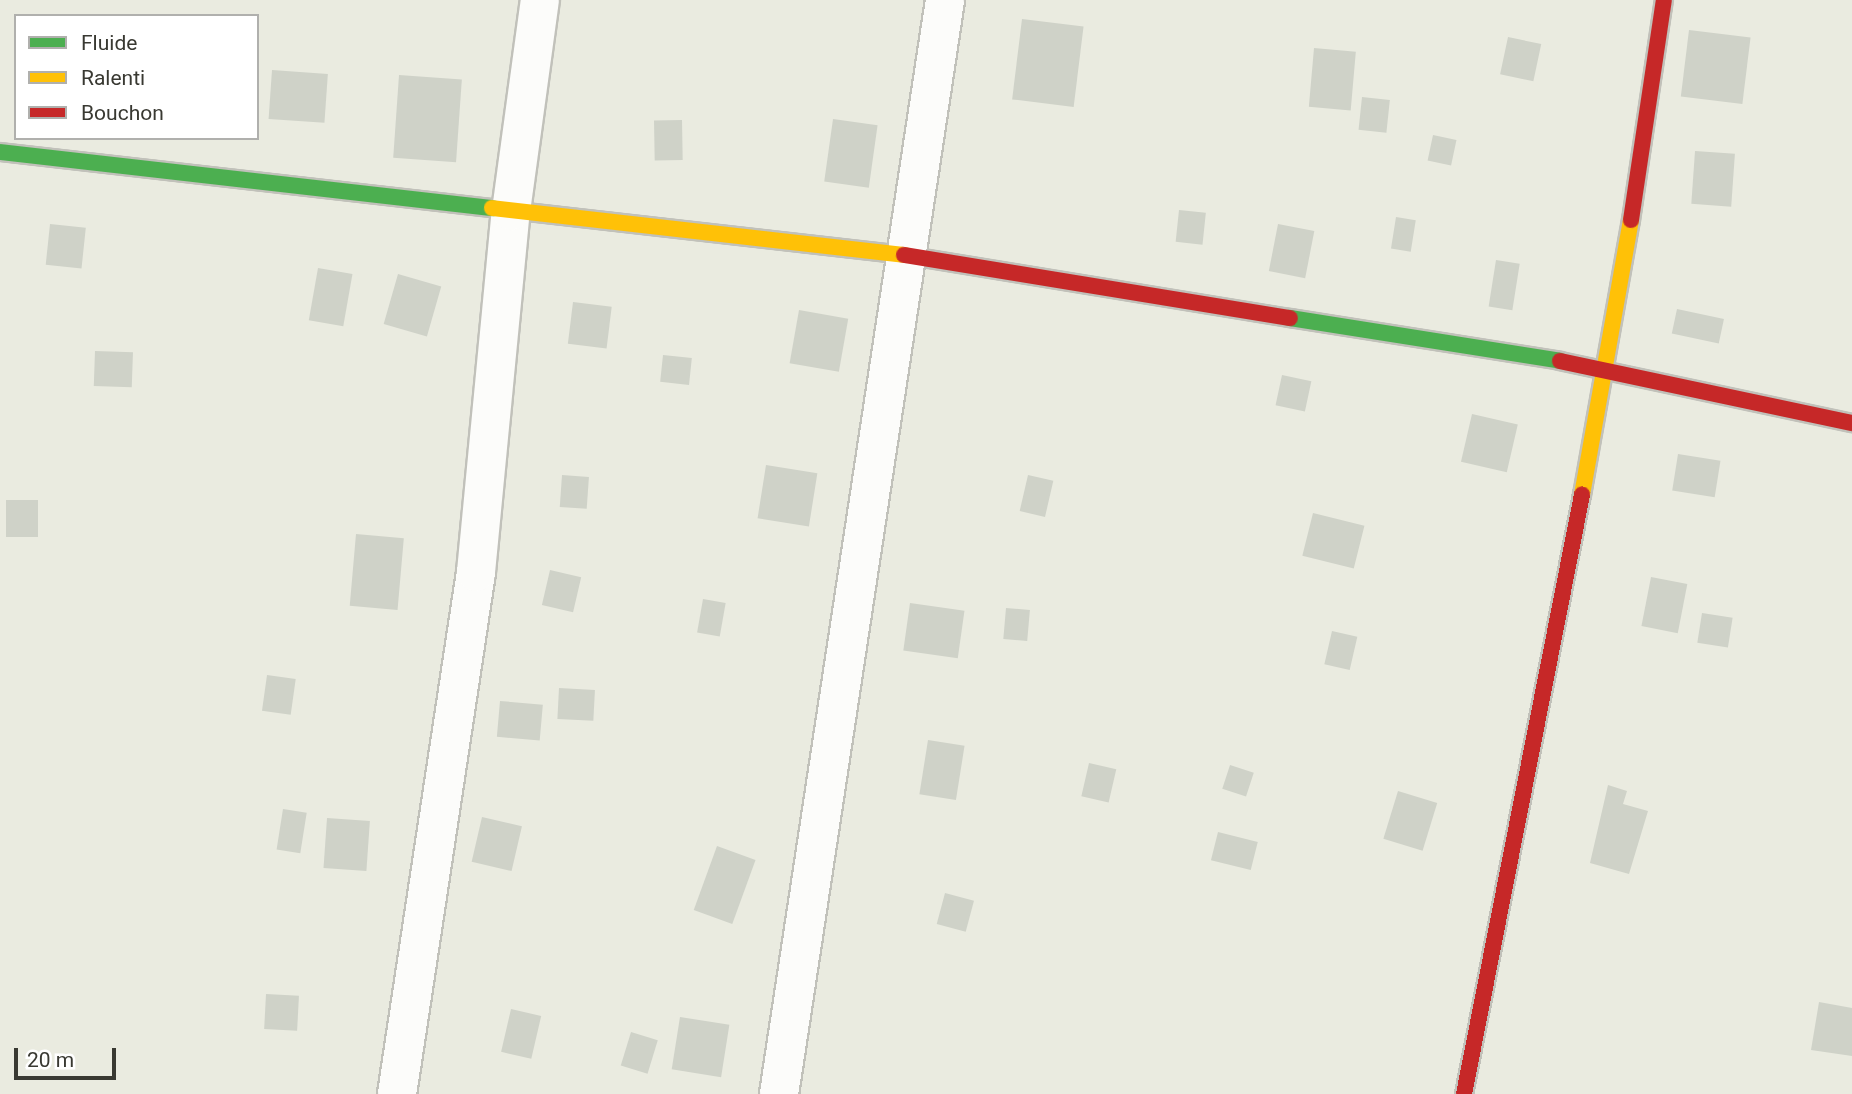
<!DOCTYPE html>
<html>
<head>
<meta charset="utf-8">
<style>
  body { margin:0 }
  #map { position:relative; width:1852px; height:1094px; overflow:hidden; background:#eaebe0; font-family:Roboto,sans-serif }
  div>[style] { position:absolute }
  .building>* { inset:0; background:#cfd2c8; transform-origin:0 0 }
  .roads { filter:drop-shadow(2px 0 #c1c1ba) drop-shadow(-2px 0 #c1c1ba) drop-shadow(0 2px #c1c1ba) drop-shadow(0 -2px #c1c1ba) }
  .street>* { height:38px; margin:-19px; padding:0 19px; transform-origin:19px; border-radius:19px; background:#fcfcfa }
  .fast>* { height:16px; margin:-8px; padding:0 8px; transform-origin:8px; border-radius:8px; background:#4caf50 }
  .slow>* { height:16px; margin:-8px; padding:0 8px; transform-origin:8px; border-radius:8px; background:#ffc107 }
  .jam>* { height:16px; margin:-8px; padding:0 8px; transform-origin:8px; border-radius:8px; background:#c62828 }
  span { translate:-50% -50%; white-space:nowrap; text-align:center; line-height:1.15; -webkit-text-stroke:5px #fff; paint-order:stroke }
  .legend { position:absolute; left:14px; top:14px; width:245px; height:126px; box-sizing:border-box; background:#fff; border:2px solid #b0b0ad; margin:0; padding:9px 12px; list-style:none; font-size:21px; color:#393932 }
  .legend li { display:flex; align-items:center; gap:14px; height:35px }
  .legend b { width:35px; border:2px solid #b0b0ad }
  .scale { position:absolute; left:14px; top:1048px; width:102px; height:32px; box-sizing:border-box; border:4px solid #393932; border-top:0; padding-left:9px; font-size:21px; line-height:24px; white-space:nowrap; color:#393932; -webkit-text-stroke:5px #fff; paint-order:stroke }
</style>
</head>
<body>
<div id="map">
  <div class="building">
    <div style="left:1022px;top:19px;width:62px;height:81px;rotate:7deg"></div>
    <div style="left:1689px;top:30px;width:62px;height:67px;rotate:7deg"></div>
    <div style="left:1508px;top:37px;width:34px;height:38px;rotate:12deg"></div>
    <div style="left:1314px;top:48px;width:42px;height:59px;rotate:5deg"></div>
    <div style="left:272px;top:70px;width:56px;height:49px;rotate:4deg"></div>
    <div style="left:399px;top:75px;width:63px;height:83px;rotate:4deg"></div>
    <div style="left:1362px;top:97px;width:28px;height:33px;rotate:6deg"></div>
    <div style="left:833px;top:119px;width:45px;height:63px;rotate:8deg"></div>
    <div style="left:682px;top:120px;width:40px;height:28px;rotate:89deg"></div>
    <div style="left:1433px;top:135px;width:24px;height:26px;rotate:12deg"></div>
    <div style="left:1695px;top:151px;width:40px;height:53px;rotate:4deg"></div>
    <div style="left:1179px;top:210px;width:27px;height:32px;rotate:6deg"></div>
    <div style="left:1396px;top:217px;width:20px;height:32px;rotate:9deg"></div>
    <div style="left:50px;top:224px;width:36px;height:41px;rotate:6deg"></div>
    <div style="left:1278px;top:224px;width:37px;height:48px;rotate:11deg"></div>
    <div style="left:1496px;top:260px;width:24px;height:47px;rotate:9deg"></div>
    <div style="left:318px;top:268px;width:35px;height:53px;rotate:10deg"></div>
    <div style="left:398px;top:274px;width:45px;height:52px;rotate:16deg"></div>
    <div style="left:573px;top:302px;width:39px;height:42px;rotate:7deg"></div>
    <div style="left:1677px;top:309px;width:48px;height:25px;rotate:12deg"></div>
    <div style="left:799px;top:310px;width:50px;height:54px;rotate:10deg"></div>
    <div style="left:95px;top:351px;width:38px;height:35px;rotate:2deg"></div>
    <div style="left:663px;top:355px;width:29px;height:27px;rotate:6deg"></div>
    <div style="left:1282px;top:375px;width:30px;height:31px;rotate:12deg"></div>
    <div style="left:1472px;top:414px;width:47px;height:49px;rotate:13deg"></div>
    <div style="left:1678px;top:454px;width:43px;height:37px;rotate:9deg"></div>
    <div style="left:766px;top:465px;width:52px;height:54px;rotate:9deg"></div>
    <div style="left:562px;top:475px;width:27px;height:32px;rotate:4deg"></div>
    <div style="left:1028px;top:475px;width:26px;height:37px;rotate:13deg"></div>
    <div style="left:38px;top:500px;width:37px;height:32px;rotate:90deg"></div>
    <div style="left:1313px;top:513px;width:53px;height:44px;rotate:14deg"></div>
    <div style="left:356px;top:534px;width:48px;height:72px;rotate:5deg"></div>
    <div style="left:550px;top:570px;width:32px;height:36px;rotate:13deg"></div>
    <div style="left:1651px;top:577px;width:37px;height:50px;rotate:11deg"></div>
    <div style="left:703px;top:599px;width:23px;height:34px;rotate:10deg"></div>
    <div style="left:910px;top:603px;width:55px;height:48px;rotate:8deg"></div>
    <div style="left:1006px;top:608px;width:24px;height:31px;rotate:5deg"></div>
    <div style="left:1702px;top:613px;width:31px;height:30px;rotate:9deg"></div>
    <div style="left:1332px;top:631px;width:26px;height:34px;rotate:13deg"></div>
    <div style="left:267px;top:675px;width:29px;height:36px;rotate:8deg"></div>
    <div style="left:559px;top:688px;width:36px;height:31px;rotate:3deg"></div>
    <div style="left:500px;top:701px;width:43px;height:36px;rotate:5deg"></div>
    <div style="left:928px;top:740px;width:37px;height:55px;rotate:9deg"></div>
    <div style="left:1089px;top:763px;width:28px;height:34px;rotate:13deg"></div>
    <div style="left:1230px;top:765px;width:25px;height:25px;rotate:18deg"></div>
    <div style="clip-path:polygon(1608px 785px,1627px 791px,1623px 804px,1648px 811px,1629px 874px,1590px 863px)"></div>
    <div style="left:1398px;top:791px;width:41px;height:50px;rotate:17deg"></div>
    <div style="left:283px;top:809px;width:24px;height:41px;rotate:9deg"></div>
    <div style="left:482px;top:817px;width:41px;height:46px;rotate:13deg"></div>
    <div style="left:327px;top:818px;width:43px;height:50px;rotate:4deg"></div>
    <div style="left:1218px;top:832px;width:41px;height:29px;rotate:14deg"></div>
    <div style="left:717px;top:846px;width:41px;height:68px;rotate:20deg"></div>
    <div style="left:945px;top:893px;width:30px;height:32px;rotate:15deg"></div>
    <div style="left:266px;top:994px;width:33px;height:35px;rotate:3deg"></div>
    <div style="clip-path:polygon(1819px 1002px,1852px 1008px,1852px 1056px,1811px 1050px)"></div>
    <div style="left:511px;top:1009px;width:31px;height:44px;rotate:13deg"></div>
    <div style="left:680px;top:1017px;width:50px;height:53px;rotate:9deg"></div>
    <div style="left:631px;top:1032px;width:28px;height:35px;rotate:17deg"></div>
  </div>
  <div class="roads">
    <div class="street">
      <div style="left:397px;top:1094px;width:528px;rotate:-81.39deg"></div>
      <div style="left:476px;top:572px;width:363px;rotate:-84.5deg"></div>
      <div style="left:511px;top:211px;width:213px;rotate:-82.2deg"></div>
      <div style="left:779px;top:1094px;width:1107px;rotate:-81.37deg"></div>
    </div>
    <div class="fast">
      <div style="left:0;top:152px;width:495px;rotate:6.5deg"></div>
      <div style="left:1290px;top:318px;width:273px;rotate:9deg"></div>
    </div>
    <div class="slow">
      <div style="left:492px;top:208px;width:415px;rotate:6.5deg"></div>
      <div style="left:1582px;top:495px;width:279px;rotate:-79.9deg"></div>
    </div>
    <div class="jam">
      <div style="left:1631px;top:220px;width:222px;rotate:-81.5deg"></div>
      <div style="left:904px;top:255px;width:391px;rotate:9.3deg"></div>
      <div style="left:1560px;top:361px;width:299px;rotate:12deg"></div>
      <div style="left:1464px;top:1094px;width:611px;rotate:-78.86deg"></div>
    </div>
  </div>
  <ul class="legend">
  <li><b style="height:9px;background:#4caf50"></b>Fluide</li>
  <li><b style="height:9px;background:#ffc107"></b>Ralenti</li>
  <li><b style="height:9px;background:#c62828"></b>Bouchon</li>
  </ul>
  <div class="scale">20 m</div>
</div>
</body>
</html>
